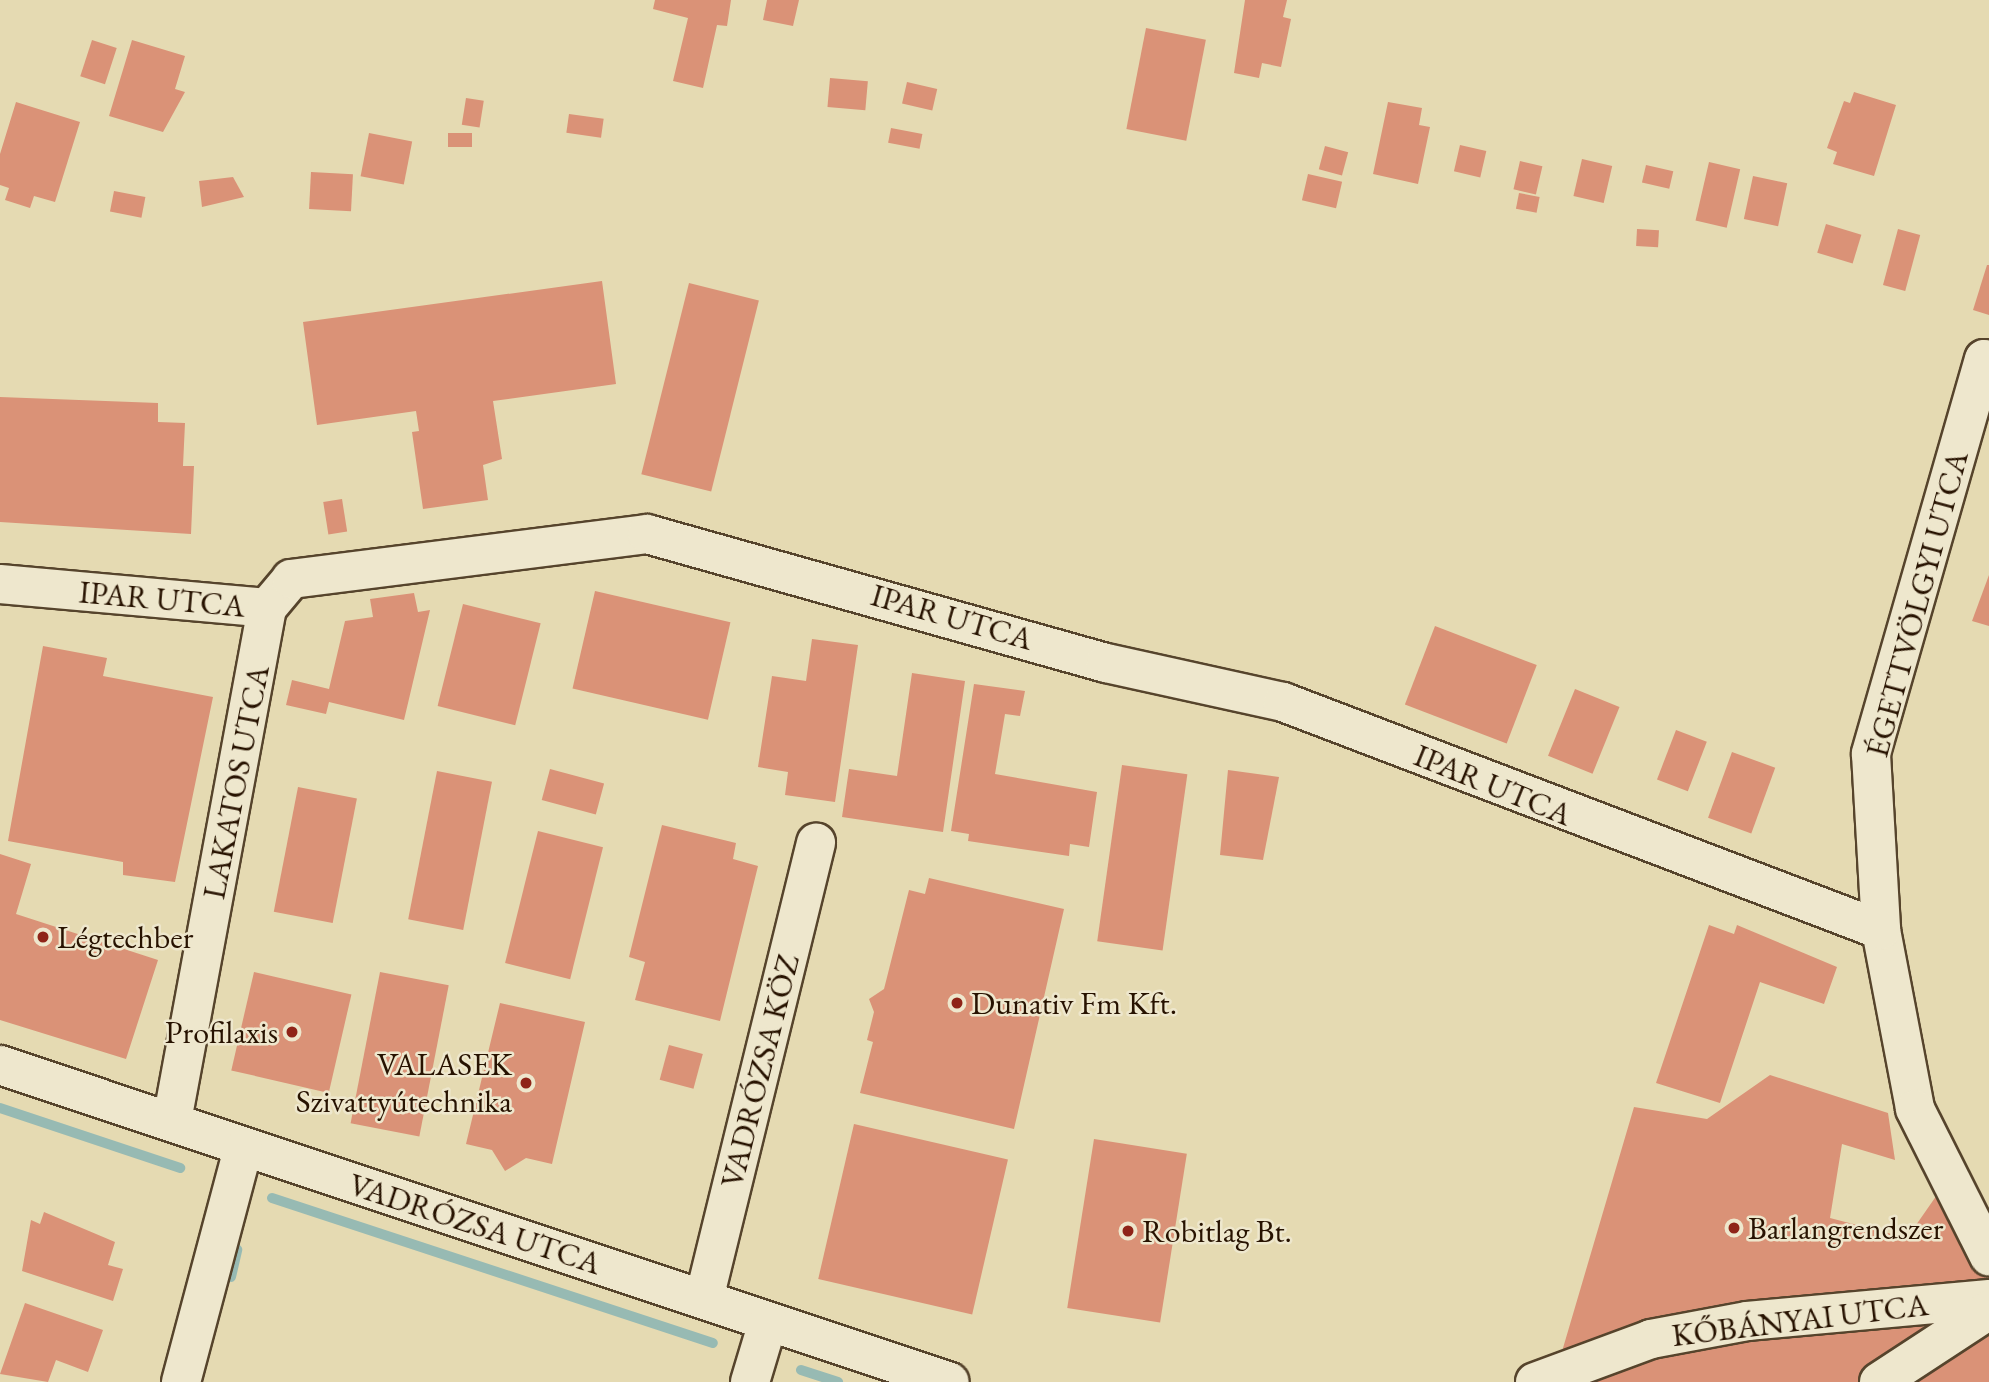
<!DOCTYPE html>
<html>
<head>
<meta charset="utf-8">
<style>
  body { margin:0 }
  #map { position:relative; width:1989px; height:1382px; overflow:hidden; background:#e5dab2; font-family:"EB Garamond",serif }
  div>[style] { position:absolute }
  .stream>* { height:10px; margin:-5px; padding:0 5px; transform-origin:5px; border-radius:5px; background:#97bab3 }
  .building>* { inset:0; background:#da9277; transform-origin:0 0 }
  .roads { filter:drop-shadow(2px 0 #56442c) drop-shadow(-2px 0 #56442c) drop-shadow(0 2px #56442c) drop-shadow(0 -2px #56442c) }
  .minor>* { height:38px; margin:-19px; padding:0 19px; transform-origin:19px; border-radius:19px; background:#eee7cd }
  .dots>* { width:19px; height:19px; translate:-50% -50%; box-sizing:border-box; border:4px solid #eee7cd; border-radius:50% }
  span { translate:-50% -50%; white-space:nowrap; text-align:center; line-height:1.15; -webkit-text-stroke:5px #eee7cd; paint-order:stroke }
  .street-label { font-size:32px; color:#271200 }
  .poi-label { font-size:32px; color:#271200 }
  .left { translate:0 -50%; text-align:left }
  .right { translate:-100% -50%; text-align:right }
</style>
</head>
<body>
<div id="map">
  <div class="stream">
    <div style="left:0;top:1108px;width:190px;rotate:18.4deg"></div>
    <div style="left:272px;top:1198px;width:464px;rotate:18.2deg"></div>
    <div style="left:231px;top:1277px;width:28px;rotate:-77deg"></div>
    <div style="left:801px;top:1370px;width:39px;rotate:18deg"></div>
  </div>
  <div class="building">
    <div style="clip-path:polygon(655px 0,731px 0,727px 26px,717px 25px,703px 88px,673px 81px,688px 18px,653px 9px)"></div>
    <div style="clip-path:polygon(767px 0,799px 0,793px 26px,763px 20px)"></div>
    <div style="clip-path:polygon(1245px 0,1287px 0,1283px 17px,1291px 19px,1281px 67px,1262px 63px,1259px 78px,1234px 73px)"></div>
    <div style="left:1146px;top:28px;width:61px;height:103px;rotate:11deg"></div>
    <div style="left:92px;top:40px;width:26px;height:38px;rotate:18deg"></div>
    <div style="clip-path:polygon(132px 40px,185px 56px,175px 89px,185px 92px,163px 132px,109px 116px)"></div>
    <div style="left:830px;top:78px;width:38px;height:29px;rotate:5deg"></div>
    <div style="left:907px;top:82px;width:31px;height:22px;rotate:13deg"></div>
    <div style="clip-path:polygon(1854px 92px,1896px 105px,1874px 176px,1833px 164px,1837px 152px,1827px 148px,1844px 101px,1850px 103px)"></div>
    <div style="left:466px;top:98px;width:18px;height:27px;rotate:9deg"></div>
    <div style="clip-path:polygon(16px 102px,80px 122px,55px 202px,34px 196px,30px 208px,5px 200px,9px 188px,0 185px,0 154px)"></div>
    <div style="clip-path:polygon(1388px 102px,1422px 108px,1419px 125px,1430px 127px,1418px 184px,1373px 174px)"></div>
    <div style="left:569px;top:114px;width:35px;height:19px;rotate:8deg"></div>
    <div style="left:891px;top:128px;width:32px;height:15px;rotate:11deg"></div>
    <div style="left:369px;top:133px;width:44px;height:44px;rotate:11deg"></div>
    <div style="left:472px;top:133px;width:14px;height:24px;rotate:90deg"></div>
    <div style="left:1460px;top:145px;width:27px;height:27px;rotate:13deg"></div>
    <div style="left:1325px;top:146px;width:24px;height:24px;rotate:15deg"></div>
    <div style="left:1582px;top:159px;width:31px;height:38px;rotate:13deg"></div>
    <div style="left:1520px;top:161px;width:23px;height:29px;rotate:13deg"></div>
    <div style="left:1709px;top:162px;width:32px;height:60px;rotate:13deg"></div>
    <div style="left:1646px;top:165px;width:28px;height:18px;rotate:13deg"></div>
    <div style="left:311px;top:172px;width:42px;height:37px;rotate:3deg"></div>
    <div style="left:1308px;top:174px;width:35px;height:27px;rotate:13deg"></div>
    <div style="left:1753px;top:176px;width:35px;height:44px;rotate:12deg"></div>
    <div style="clip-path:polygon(233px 177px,244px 197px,202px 207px,199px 181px)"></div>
    <div style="left:114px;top:191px;width:32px;height:21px;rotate:11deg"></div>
    <div style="left:1519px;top:193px;width:21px;height:16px;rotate:11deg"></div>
    <div style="left:1826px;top:224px;width:37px;height:30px;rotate:17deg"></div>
    <div style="left:1637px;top:229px;width:22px;height:17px;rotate:3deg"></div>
    <div style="left:1898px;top:229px;width:23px;height:58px;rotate:15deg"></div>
    <div style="clip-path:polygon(1987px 265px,1989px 265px,1989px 315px,1973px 310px)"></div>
    <div style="clip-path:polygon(602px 281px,616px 384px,493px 401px,502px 459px,483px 465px,488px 500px,423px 509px,412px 432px,419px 431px,416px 411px,317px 425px,303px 322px)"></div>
    <div style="left:689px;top:283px;width:72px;height:197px;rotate:14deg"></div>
    <div style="clip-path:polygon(0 397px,158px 403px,158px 422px,185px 423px,183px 466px,194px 466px,191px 534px,0 522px)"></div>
    <div style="left:342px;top:499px;width:33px;height:19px;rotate:81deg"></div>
    <div style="clip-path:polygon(1989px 575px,1989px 626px,1972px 621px)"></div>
    <div style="left:595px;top:591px;width:139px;height:100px;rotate:13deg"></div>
    <div style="clip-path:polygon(414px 593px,418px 612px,430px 610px,404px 720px,329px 702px,326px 714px,286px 705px,292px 680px,329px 689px,345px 621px,373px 617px,370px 599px)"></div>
    <div style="left:463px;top:604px;width:80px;height:105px;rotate:14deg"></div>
    <div style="left:1435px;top:626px;width:109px;height:84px;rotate:21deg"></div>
    <div style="clip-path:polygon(812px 639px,858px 645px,835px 802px,785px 795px,788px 772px,758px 767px,772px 676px,806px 681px)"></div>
    <div style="clip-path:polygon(43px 646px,107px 658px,103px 676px,213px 697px,175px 882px,123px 875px,123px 862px,8px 841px)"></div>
    <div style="clip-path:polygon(912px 673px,965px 681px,943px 832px,842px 817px,849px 769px,897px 776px)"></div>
    <div style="clip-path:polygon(974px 684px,1025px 691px,1020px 716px,1005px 714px,995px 774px,1097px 792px,1089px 847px,1070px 844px,1069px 856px,968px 841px,969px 834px,951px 831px)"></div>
    <div style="left:1575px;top:689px;width:48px;height:72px;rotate:22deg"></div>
    <div style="left:1676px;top:730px;width:33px;height:53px;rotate:21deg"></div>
    <div style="left:1732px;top:752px;width:46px;height:70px;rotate:20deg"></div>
    <div style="left:1122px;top:765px;width:66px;height:178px;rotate:8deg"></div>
    <div style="left:550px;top:769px;width:56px;height:32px;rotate:15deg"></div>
    <div style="clip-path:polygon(1228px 770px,1279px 777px,1263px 860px,1220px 855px)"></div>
    <div style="left:437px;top:771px;width:56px;height:151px;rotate:11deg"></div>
    <div style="left:298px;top:787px;width:60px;height:127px;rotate:11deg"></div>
    <div style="clip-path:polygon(662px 825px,736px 843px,733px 859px,758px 866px,720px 1021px,635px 1000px,645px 962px,629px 957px)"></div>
    <div style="left:538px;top:831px;width:67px;height:136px;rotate:14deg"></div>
    <div style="clip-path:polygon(0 854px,31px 864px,16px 914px,158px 960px,126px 1059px,0 1020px)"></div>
    <div style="clip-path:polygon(929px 878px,1064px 909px,1014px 1129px,860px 1093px,873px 1042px,867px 1040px,874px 1012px,869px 999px,884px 989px,909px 890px,925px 894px)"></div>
    <div style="clip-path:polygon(1709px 925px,1734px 934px,1737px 925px,1837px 967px,1824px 1004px,1760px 982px,1720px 1103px,1656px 1083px)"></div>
    <div style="left:254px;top:972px;width:100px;height:101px;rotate:13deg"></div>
    <div style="left:380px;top:972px;width:70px;height:154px;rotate:11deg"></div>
    <div style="clip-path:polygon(500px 1003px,585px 1022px,552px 1164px,526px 1158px,505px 1171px,492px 1150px,466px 1144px)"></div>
    <div style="left:669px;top:1045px;width:35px;height:36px;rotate:15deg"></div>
    <div style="clip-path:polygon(1770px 1075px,1888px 1113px,1895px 1160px,1842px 1144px,1830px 1218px,1907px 1238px,1939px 1192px,1989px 1218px,1989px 1382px,1553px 1382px,1634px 1107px,1707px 1119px)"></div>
    <div style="left:854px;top:1124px;width:158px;height:159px;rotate:13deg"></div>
    <div style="left:1094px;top:1139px;width:94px;height:171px;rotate:9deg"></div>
    <div style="clip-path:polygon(44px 1212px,115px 1242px,108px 1265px,123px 1269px,113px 1301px,22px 1271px,31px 1220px,40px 1224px)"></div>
    <div style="clip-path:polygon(25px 1303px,103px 1330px,88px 1372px,56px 1360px,48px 1382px,0 1374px)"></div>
  </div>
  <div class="roads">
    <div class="minor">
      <div style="left:1989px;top:361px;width:5px;rotate:-158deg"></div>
      <div style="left:1984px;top:359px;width:411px;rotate:106deg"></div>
      <div style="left:1871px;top:754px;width:176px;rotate:86.7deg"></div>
      <div style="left:1881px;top:930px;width:182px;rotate:79.2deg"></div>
      <div style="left:1915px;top:1109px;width:165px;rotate:63.3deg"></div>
      <div style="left:0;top:584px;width:268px;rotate:5.1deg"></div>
      <div style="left:267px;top:608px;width:38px;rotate:-50deg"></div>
      <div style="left:291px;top:579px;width:359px;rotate:-7.2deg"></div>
      <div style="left:647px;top:534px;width:477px;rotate:15.7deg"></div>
      <div style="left:1106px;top:663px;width:181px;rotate:12.4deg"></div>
      <div style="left:1283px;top:702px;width:640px;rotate:20.87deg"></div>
      <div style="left:0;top:1065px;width:1001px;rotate:18.45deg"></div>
      <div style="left:172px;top:1121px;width:522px;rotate:-79.51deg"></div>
      <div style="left:704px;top:1299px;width:470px;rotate:-76.2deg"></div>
      <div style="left:181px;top:1382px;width:241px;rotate:-75.1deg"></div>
      <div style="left:750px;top:1382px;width:63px;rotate:-73.3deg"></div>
      <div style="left:1535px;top:1382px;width:124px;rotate:-20.3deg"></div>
      <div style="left:1651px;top:1339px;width:98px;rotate:-10.6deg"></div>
      <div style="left:1747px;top:1321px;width:243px;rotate:-5.2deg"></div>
      <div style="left:1879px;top:1382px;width:131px;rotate:-33.2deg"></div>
    </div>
  </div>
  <div class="dots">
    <div style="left:43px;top:937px;background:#8f2418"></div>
    <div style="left:957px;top:1003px;background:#8f2418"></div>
    <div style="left:292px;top:1032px;background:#8f2418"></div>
    <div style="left:526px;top:1083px;background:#8f2418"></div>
    <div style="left:1734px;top:1228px;background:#8f2418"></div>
    <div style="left:1128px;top:1231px;background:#8f2418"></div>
  </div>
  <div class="street-label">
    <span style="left:162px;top:599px;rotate:5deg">IPAR UTCA</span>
    <span style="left:1917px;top:604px;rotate:-75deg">ÉGETTVÖLGYI UTCA</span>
    <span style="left:952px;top:617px;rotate:16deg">IPAR UTCA</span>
    <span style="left:236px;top:782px;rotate:-79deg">LAKATOS UTCA</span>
    <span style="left:1493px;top:785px;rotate:22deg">IPAR UTCA</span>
    <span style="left:760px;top:1071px;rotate:-76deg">VADRÓZSA KÖZ</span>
    <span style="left:475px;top:1224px;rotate:18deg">VADRÓZSA UTCA</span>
    <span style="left:1800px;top:1320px;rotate:-7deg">KŐBÁNYAI UTCA</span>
  </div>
  <div class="poi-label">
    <span class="left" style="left:57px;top:937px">Légtechber</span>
    <span class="left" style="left:971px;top:1003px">Dunativ Fm Kft.</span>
    <span class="right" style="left:278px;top:1032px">Profilaxis</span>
    <span class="right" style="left:512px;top:1083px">VALASEK<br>Szivattyútechnika</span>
    <span class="left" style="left:1748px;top:1228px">Barlangrendszer</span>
    <span class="left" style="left:1142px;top:1231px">Robitlag Bt.</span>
  </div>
</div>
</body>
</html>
